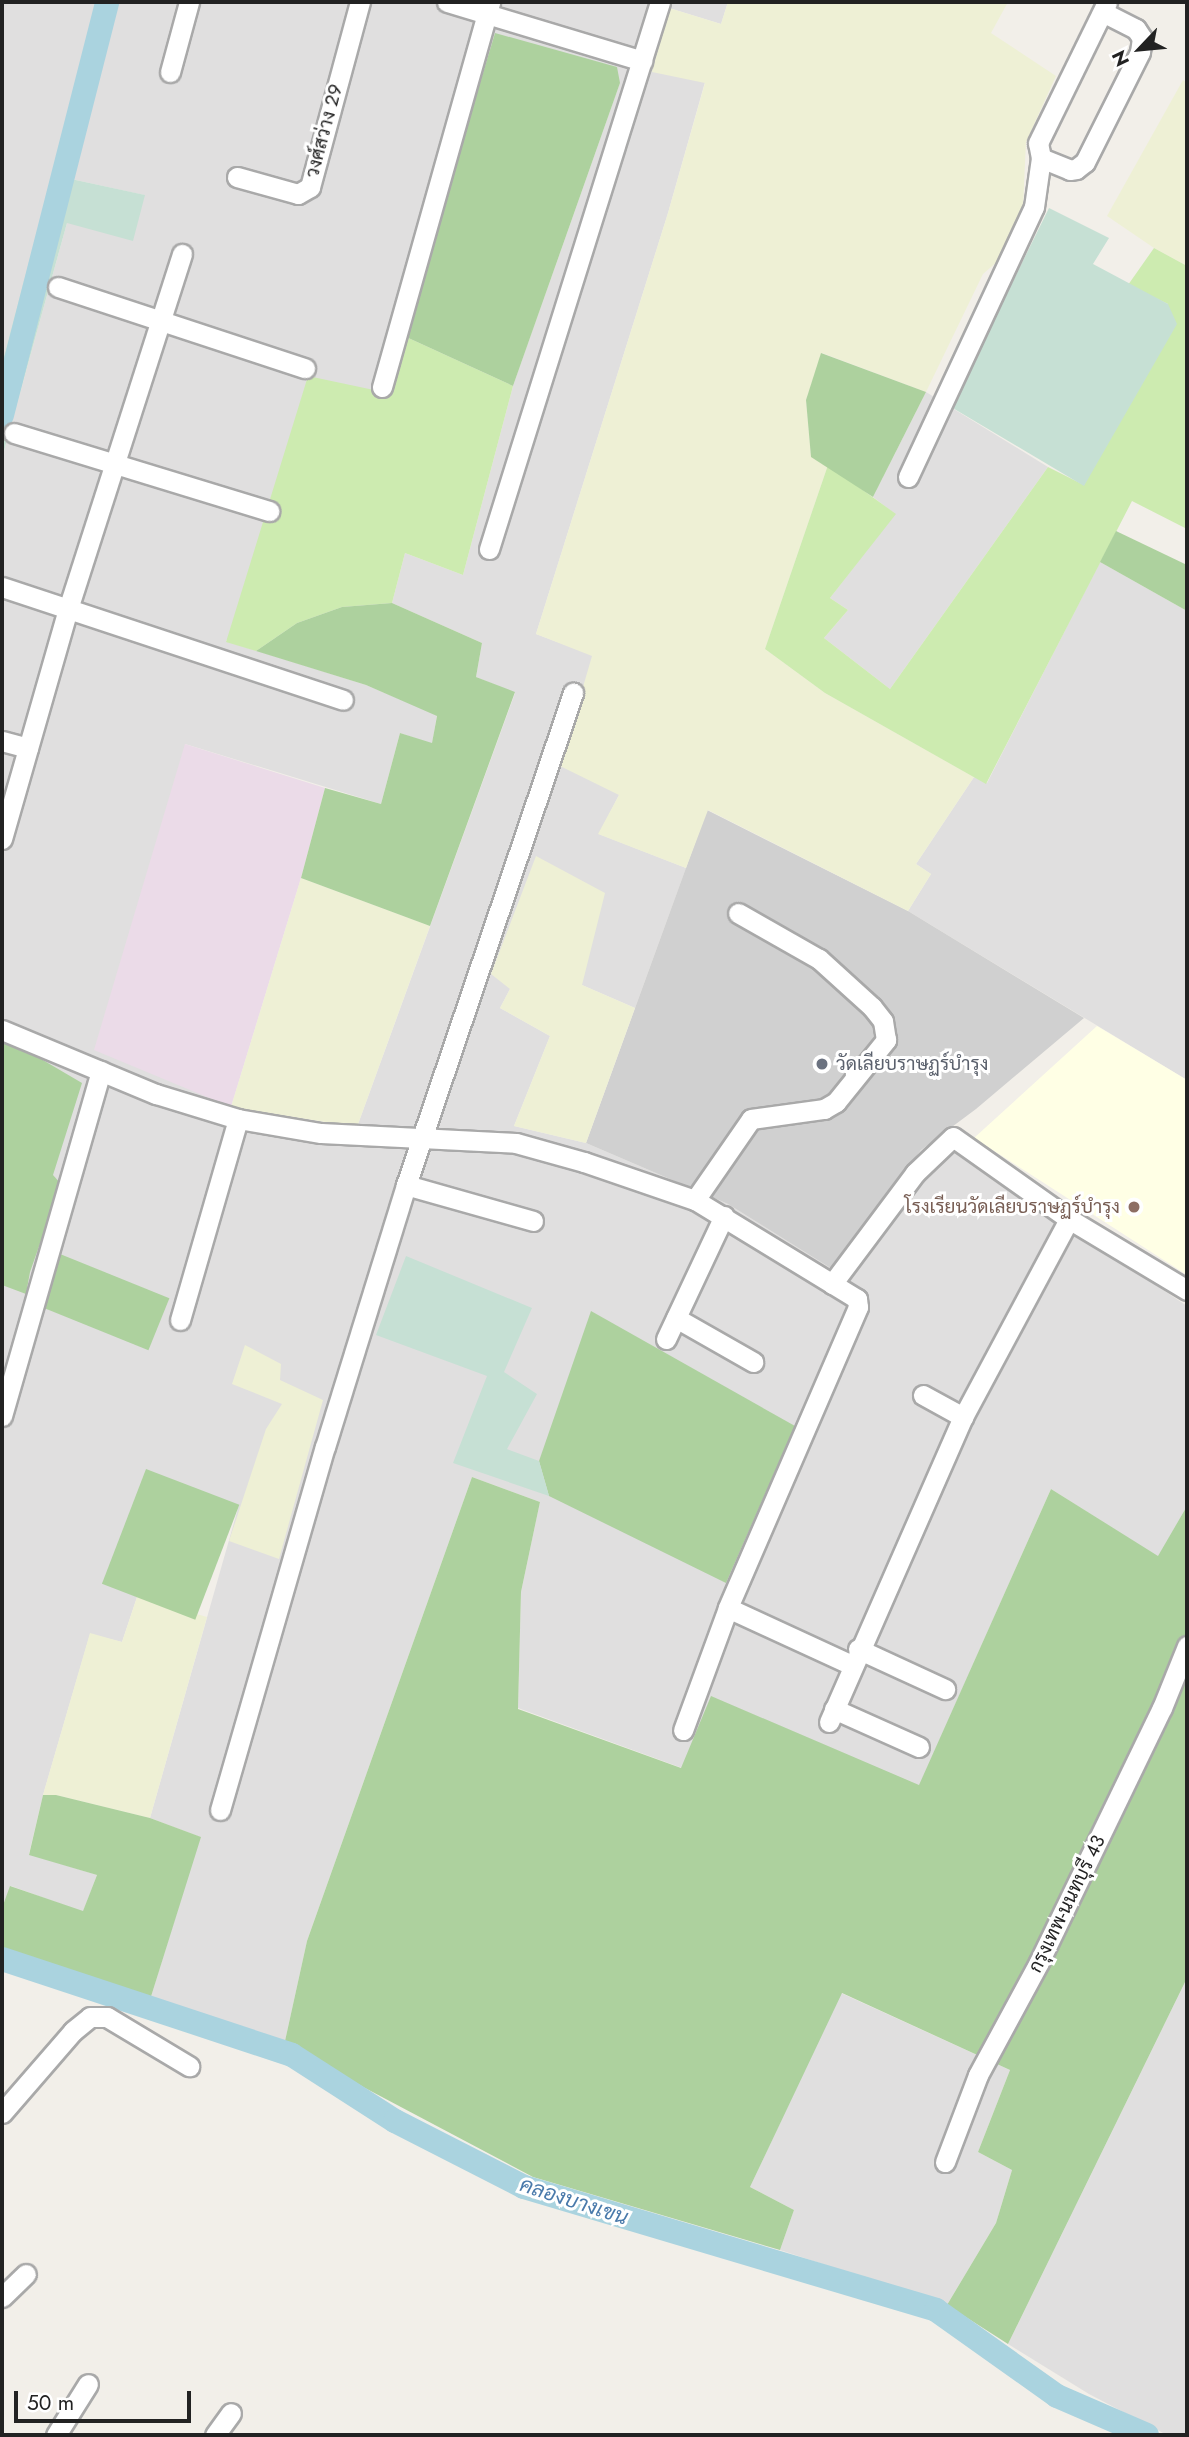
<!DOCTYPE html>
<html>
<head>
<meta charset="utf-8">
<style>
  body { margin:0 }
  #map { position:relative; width:1189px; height:2437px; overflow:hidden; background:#f2efe9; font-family:Jost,Sarabun,sans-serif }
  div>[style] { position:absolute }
  .residential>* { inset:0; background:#e0dfdf }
  .industrial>* { inset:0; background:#ebdbe8 }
  .education>* { inset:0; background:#ffffe5 }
  .religious>* { inset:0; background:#d0d0d0 }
  .farmland>* { inset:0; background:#eef0d5 }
  .grass>* { inset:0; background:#cdebb0 }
  .forest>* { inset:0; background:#add19e; transform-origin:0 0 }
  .wetland>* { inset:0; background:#c6e0d4 }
  .canal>* { height:24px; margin:-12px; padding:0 12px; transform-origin:12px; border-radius:12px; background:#aad3df }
  .roads { filter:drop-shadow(2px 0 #a9a9a9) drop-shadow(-2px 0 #a9a9a9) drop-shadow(0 2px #a9a9a9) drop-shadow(0 -2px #a9a9a9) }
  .minor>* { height:19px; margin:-9.5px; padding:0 9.5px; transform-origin:9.5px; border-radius:9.5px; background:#fff }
  .dots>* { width:19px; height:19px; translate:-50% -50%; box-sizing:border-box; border:4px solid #fff; border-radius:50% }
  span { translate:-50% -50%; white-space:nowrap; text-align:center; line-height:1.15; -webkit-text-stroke:6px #fff; paint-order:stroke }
  .street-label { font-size:19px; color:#222 }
  .worship-label { font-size:19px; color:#5b616d }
  .left { translate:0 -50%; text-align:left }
  .education-label { font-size:19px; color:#785e54 }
  .right { translate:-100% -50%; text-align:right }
  .water-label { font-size:21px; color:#4a7aab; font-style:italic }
  .frame { position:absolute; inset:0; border:4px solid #222; pointer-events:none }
  .north { position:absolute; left:1105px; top:14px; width:70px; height:70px; -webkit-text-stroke:5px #fff; paint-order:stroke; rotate:244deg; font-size:19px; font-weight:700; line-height:28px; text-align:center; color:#222 }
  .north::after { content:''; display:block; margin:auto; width:24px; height:32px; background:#222; clip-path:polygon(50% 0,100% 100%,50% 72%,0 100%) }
  .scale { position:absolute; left:14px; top:2391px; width:177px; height:32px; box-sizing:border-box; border:4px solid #222; border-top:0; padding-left:9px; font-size:21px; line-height:24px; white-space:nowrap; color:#222; -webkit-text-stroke:5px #fff; paint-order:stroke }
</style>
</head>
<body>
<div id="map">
  <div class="residential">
    <div style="clip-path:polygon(2px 2px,98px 2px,3px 361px,2px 360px)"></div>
    <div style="clip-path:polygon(evenodd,117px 2px,728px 2px,721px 24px,669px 8px,705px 82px,668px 213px,536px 634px,592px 655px,619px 795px,599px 834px,686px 868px,635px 1008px,582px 985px,510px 989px,500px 1008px,550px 1036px,514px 1126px,586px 1143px,728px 1204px,832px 1269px,921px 1150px,941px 1135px,959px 1153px,1187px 1306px,1187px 1506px,1158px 1557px,1051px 1489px,919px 1786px,712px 1697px,682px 1768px,518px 1708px,521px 1592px,540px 1502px,472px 1477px,307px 1941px,285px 2041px,149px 2003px,200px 1837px,150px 1818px,239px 1505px,112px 1586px,137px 1597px,122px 1642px,90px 1634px,43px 1795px,29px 1854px,97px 1875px,83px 1912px,11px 1886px,2px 1908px,2px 458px,67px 223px,144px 195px,71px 179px,117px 2px,495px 34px,620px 83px,513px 386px,463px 575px,405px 553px,392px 603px,482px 643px,476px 677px,515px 693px,357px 1127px,231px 1107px,185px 744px,381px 804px,400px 733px,432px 744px,437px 715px,366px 685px,226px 641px,388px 393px,495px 34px)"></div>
    <div style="clip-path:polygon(926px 392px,1048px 467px,890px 689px,824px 638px,848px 610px,830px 598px,895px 514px,873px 497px)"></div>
    <div style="clip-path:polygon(1100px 562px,1187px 611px,1187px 1080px,908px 911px,931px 874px,916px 864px,974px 777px,987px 783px)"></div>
    <div style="clip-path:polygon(1187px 1978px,1187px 2435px,1167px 2435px,1089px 2394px,1008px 2344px)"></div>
    <div style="clip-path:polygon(841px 1993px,1010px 2070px,978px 2152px,1012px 2170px,996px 2223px,947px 2305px,780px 2250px,794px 2210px,750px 2187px)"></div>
  </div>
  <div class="industrial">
    <div style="clip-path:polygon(185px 744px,325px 788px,301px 878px,231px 1107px,94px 1050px)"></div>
  </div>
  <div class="education">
    <div style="clip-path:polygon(1097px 1026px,1187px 1080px,1187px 1275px,974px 1138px)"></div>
  </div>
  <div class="religious">
    <div style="clip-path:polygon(707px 810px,908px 911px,1084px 1018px,976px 1109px,921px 1150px,832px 1269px,728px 1204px,586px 1143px)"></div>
  </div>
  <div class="farmland">
    <div style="clip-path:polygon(728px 2px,1008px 2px,991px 33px,1056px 76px,1026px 142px,1023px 206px,998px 261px,983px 274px,926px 392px,822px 353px,806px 400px,811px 456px,828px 465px,765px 649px,825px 693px,974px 777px,916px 864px,931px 874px,908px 911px,708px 810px,686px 868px,598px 834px,619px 795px,560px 766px,592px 656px,536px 634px,668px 213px,705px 83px,652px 72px,669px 8px,721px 24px)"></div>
    <div style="clip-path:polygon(1183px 80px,1187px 83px,1187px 266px,1154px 248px,1107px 216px)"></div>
    <div style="clip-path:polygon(536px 856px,605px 893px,582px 985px,635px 1008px,586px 1143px,514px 1126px,550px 1036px,500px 1008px,510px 989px,491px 974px)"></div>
    <div style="clip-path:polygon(301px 878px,430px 926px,357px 1127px,231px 1107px)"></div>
    <div style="clip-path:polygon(245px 1345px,281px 1364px,280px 1380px,323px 1400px,279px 1559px,229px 1541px,266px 1429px,282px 1404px,232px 1384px)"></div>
    <div style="clip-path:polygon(137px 1597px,207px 1617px,150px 1818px,56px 1795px,43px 1795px,90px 1633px,122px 1642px)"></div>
  </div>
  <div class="grass">
    <div style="clip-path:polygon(1154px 248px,1187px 266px,1187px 529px,1132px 501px,986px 784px,825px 693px,765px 649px,828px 465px,896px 514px,830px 598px,848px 610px,824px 638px,890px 689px,1048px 467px,1084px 485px,1168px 304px,1128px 285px)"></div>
    <div style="clip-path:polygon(404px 336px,513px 386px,463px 575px,405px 553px,392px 603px,342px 607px,297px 623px,256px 651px,226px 642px,308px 376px,388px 393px)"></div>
  </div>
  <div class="forest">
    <div style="clip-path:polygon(495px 33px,617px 67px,620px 83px,513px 386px,404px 336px)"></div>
    <div style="clip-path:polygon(821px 353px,926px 392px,873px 497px,811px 457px,806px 400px)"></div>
    <div style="clip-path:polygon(1116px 531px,1187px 565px,1187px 611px,1100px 562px)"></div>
    <div style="clip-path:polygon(392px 603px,482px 643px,476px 677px,515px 692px,430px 926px,301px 878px,325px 788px,381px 804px,400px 733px,432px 743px,437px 716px,366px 685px,256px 651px,297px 623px,342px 607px)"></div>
    <div style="clip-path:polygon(2px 1041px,24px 1049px,82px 1083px,53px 1175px,61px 1184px,30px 1272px,26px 1294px,2px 1285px)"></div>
    <div style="left:60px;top:1254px;width:118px;height:56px;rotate:22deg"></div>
    <div style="clip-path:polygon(591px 1311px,795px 1426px,726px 1583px,549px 1496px,539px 1461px)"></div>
    <div style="left:146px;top:1469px;width:100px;height:123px;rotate:21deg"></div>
    <div style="clip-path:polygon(472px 1477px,540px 1502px,521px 1592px,518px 1709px,681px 1768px,711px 1696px,919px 1785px,1051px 1489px,1158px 1556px,1187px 1506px,1187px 1978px,1008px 2344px,947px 2305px,996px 2223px,1012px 2170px,978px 2152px,1010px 2070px,842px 1993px,750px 2187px,794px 2210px,780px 2250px,533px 2177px,365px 2088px,285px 2041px,307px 1941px)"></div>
    <div style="clip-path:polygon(43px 1795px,56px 1795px,150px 1818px,201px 1837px,149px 2003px,2px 1950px,2px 1908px,10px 1886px,83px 1911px,97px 1875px,29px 1855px)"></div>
  </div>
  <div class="wetland">
    <div style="clip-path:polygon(98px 2px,117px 2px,71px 179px,145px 195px,133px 241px,67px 223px,2px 458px,2px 364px)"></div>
    <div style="clip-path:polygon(1049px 208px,1109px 238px,1093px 264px,1168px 304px,1177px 324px,1084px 486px,951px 407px)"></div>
    <div style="clip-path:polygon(406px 1256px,532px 1308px,504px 1372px,537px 1394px,507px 1449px,539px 1461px,549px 1496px,453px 1463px,487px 1376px,376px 1335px)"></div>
  </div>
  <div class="canal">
    <div style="left:2px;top:415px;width:426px;rotate:-75.7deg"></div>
    <div style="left:2px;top:1959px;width:305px;rotate:18.3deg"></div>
    <div style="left:292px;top:2055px;width:122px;rotate:32.7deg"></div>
    <div style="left:395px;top:2121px;width:145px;rotate:27.1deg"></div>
    <div style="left:524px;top:2187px;width:430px;rotate:16.6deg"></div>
    <div style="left:936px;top:2310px;width:148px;rotate:35.4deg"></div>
    <div style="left:1057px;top:2396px;width:98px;rotate:23.4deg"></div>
  </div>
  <div class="roads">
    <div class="minor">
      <div style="left:447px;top:2px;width:204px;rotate:16.8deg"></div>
      <div style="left:170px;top:72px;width:73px;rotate:-74.8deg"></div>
      <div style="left:1041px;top:158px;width:31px;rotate:22deg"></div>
      <div style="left:1070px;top:170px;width:6px;rotate:-9deg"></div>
      <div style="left:1076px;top:169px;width:11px;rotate:-38deg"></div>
      <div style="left:1085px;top:162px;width:123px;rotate:-63.4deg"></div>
      <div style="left:1140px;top:52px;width:14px;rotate:-82deg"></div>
      <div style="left:1142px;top:38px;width:11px;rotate:-124deg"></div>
      <div style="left:1136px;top:29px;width:37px;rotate:-153deg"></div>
      <div style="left:237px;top:177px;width:63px;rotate:15.6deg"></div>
      <div style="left:298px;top:194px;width:14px;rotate:-30deg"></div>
      <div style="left:310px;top:187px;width:192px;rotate:-74.9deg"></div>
      <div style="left:58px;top:287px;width:260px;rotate:18.2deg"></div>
      <div style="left:382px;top:387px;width:400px;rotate:-74.3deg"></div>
      <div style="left:14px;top:433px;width:267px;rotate:17deg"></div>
      <div style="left:908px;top:477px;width:298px;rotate:-65deg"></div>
      <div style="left:1034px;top:207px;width:49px;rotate:-81.9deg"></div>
      <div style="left:1041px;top:158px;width:15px;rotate:-101deg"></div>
      <div style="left:1038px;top:143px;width:157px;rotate:-63.9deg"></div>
      <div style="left:489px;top:549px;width:573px;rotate:-72.64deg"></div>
      <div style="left:2px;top:587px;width:359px;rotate:18.3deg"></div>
      <div style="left:2px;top:741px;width:27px;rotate:15deg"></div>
      <div style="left:2px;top:839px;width:239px;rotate:-74deg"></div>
      <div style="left:68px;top:609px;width:373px;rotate:-72.2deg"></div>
      <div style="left:2px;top:1030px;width:167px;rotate:22.6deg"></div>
      <div style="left:156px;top:1094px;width:86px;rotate:17deg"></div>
      <div style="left:238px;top:1119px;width:84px;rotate:9.6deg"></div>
      <div style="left:321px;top:1133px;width:195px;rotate:2.9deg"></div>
      <div style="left:516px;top:1143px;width:71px;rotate:15.6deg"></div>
      <div style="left:584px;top:1162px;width:117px;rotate:18.9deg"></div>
      <div style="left:695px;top:1200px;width:190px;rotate:31.4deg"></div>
      <div style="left:857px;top:1299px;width:8px;rotate:83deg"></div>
      <div style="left:858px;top:1307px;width:328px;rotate:113.4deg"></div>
      <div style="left:728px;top:1608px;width:130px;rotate:110.2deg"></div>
      <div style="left:406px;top:1185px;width:132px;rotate:15.8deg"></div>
      <div style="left:695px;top:1200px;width:98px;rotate:-55.3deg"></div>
      <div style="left:751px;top:1119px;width:74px;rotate:-7.8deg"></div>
      <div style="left:824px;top:1109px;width:14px;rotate:-30deg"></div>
      <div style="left:836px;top:1102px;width:80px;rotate:-51.1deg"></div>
      <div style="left:886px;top:1040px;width:19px;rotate:-99deg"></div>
      <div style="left:883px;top:1021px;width:18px;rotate:-128deg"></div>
      <div style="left:872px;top:1007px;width:72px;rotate:-137.8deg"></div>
      <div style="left:819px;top:959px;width:93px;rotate:-150.4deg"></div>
      <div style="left:832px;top:1284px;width:139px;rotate:-53.2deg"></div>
      <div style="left:915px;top:1173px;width:52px;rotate:-43.5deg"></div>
      <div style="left:953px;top:1137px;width:142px;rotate:35.3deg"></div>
      <div style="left:1069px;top:1219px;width:138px;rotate:31deg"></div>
      <div style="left:676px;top:1318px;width:89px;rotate:29.7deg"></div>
      <div style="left:180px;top:1320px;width:209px;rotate:-73.9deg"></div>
      <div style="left:666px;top:1339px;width:136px;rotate:-64.8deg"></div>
      <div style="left:923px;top:1395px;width:46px;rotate:28.8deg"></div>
      <div style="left:2px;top:1416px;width:359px;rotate:-74deg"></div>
      <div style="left:728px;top:1608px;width:136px;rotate:24.7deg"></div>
      <div style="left:858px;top:1649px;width:96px;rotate:24.7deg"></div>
      <div style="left:834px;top:1709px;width:93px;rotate:24.1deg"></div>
      <div style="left:829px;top:1722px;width:333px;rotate:-66.3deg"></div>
      <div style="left:963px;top:1417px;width:225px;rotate:-61.8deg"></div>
      <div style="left:220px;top:1810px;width:378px;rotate:-73.9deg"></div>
      <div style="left:325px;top:1447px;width:274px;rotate:-72.8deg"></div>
      <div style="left:406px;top:1185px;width:520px;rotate:-71.25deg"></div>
      <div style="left:2px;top:2113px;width:108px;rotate:-49.1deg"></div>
      <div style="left:73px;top:2031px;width:22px;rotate:-39deg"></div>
      <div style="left:90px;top:2017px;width:17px"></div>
      <div style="left:107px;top:2017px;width:96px;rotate:30.9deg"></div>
      <div style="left:945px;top:2162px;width:93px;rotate:-69.2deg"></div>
      <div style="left:978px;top:2075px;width:128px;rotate:-61.6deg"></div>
      <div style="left:1039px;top:1962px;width:282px;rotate:-64.2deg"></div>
      <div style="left:1162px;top:1708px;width:67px;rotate:-68deg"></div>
      <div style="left:2px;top:2297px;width:33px;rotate:-44deg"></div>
      <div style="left:56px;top:2435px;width:60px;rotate:-57.9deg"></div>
      <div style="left:215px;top:2435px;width:27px;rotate:-54deg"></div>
    </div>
  </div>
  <div class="dots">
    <div style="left:822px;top:1064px;background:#6b7280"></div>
    <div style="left:1134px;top:1207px;background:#8d6e63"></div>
  </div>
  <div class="street-label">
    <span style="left:324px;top:131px;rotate:-75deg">วงศ์สว่าง 29</span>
    <span style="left:1067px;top:1904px;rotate:-64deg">กรุงเทพ-นนทบุรี 43</span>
  </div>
  <div class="worship-label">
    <span class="left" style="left:836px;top:1064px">วัดเลียบราษฏร์บำรุง</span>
  </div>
  <div class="education-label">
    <span class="right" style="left:1120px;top:1207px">โรงเรียนวัดเลียบราษฏร์บำรุง</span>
  </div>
  <div class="water-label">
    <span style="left:574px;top:2201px;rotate:18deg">คลองบางเขน</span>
  </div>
  <div class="frame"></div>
  <div class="north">N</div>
  <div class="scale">50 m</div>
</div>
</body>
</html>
